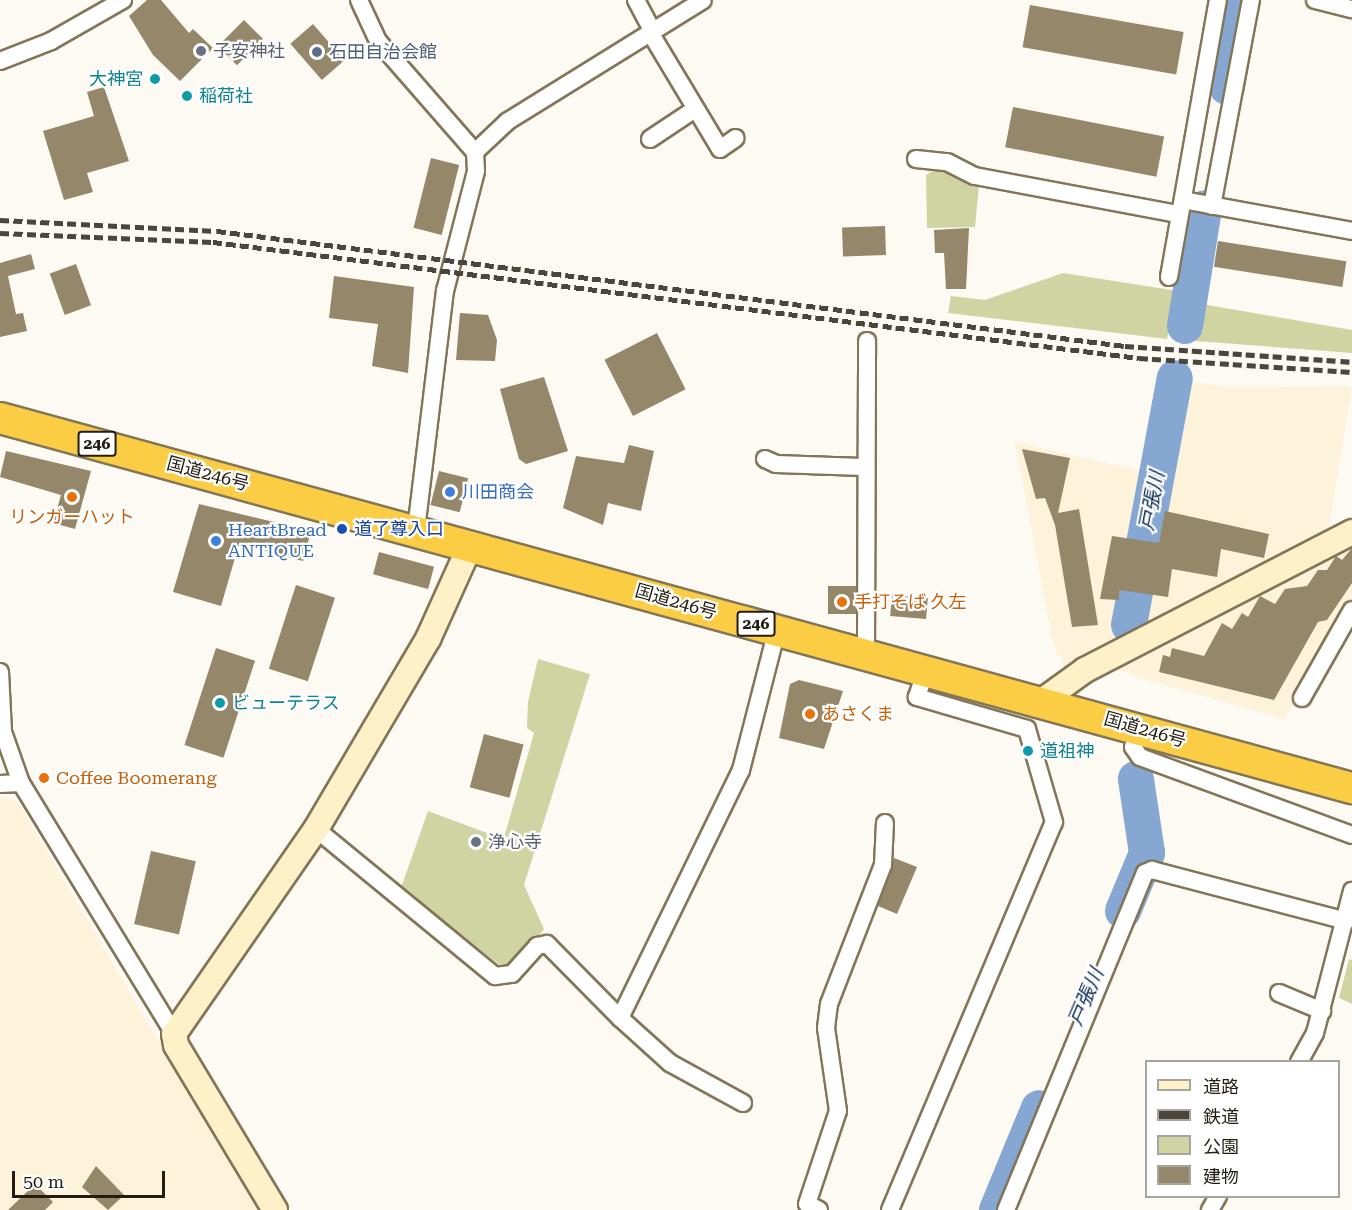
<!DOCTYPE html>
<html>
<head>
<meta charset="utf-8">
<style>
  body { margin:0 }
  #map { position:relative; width:1352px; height:1210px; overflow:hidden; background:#fdfaf3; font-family:"Roboto Serif","Noto Sans JP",serif }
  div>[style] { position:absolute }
  .built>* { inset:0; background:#fdf3da }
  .green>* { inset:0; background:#cfd4a2 }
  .river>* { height:36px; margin:-18px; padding:0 18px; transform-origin:18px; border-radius:18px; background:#85a7d2 }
  .building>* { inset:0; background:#958769; transform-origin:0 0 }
  .roads { filter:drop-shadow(2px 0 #837658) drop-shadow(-2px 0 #837658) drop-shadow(0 2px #837658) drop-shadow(0 -2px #837658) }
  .street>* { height:16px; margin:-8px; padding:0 8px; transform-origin:8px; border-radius:8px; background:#fff }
  .secondary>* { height:24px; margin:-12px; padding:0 12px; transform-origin:12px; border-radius:12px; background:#fef0c7 }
  .highway>* { height:30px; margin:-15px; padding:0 15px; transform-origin:15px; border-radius:15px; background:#fbcd45 }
  .rail>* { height:4.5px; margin-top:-2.25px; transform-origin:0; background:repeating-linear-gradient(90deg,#4b463b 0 9px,transparent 0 13.5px) }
  .dots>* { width:16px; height:16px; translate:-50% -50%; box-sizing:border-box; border:3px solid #fff; border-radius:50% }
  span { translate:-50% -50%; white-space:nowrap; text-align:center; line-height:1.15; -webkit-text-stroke:4.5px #fff; paint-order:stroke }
  .shield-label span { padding:2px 4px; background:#fff; border:2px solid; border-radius:4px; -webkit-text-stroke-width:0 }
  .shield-label { font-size:16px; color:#221d10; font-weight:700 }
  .worship-label { font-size:18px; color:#5b616d }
  .left { translate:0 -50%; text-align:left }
  .service-label { font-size:18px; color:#4e5e75 }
  .culture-label { font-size:18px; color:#0d838f }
  .right { translate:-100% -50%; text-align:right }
  .street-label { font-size:18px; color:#221d10 }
  .shop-label { font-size:18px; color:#366cbe }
  .food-label { font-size:18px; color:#c56008 }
  .transit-label { font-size:18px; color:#164399 }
  .water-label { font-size:20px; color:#082c54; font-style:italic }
  .legend { position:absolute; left:1145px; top:1060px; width:195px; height:138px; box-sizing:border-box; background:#fff; border:2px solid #a7a59f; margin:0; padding:8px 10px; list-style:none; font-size:18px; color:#221d10 }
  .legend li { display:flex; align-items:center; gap:12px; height:30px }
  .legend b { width:30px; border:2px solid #a7a59f }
  .scale { position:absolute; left:12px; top:1171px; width:153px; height:27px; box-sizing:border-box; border:3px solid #221d10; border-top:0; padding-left:8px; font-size:18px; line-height:21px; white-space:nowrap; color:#221d10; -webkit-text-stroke:4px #fff; paint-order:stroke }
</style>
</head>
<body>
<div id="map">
  <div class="built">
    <div style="clip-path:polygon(1177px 380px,1230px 387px,1352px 386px,1328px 534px,1352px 540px,1352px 601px,1284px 719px,1140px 678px,1115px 668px,1098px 650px,1065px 667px,1053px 644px,1015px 442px,1162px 476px)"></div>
    <div style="clip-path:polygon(0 795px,19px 804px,258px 1210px,0 1210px)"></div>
  </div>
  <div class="green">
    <div style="clip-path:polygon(936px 169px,979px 185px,975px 227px,927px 228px,926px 175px)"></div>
    <div style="clip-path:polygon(1063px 273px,1178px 291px,1167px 339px,948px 313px,951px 296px,985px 300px)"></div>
    <div style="clip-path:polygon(1202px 304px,1352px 330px,1352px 353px,1196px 341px)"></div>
    <div style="clip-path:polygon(538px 659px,590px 674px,524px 885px,544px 929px,519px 965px,505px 969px,401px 888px,428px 811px,495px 836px,505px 834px,534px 733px,527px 728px,528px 702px)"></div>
    <div style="clip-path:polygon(1349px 959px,1352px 960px,1352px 1004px,1339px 998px)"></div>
  </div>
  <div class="river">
    <div style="left:1227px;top:87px;width:88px;rotate:-80.2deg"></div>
    <div style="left:1185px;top:326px;width:119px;rotate:-80.8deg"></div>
    <div style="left:1129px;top:625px;width:251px;rotate:-79.5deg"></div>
    <div style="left:1123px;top:911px;width:63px;rotate:-67.5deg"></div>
    <div style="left:1147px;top:853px;width:75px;rotate:-98.5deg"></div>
    <div style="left:997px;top:1210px;width:110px;rotate:-67.6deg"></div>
  </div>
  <div class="building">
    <div style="clip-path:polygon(147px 0,161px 0,189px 33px,193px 29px,213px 48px,180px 81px,153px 55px,129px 16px)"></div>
    <div style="left:1030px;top:5px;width:156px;height:43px;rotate:10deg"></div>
    <div style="left:244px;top:20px;width:27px;height:37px;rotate:45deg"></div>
    <div style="left:313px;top:24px;width:48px;height:30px;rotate:49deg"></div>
    <div style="clip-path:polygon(104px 87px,129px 161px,87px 173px,93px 192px,64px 200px,43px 131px,94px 116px,87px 92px)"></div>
    <div style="left:1013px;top:107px;width:154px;height:41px;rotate:11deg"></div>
    <div style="left:431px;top:158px;width:29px;height:72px;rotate:14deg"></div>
    <div style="left:885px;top:226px;width:29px;height:43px;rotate:88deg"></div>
    <div style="clip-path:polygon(969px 228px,966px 289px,946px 289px,944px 253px,935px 253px,934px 230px)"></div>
    <div style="left:1218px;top:241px;width:130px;height:26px;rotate:9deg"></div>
    <div style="clip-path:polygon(31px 254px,35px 269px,8px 276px,16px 314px,23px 313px,27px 331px,0 337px,0 263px)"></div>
    <div style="left:76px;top:264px;width:44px;height:28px;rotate:70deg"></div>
    <div style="clip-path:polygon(334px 276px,414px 287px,408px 373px,372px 366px,378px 324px,329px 318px)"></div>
    <div style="clip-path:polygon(460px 313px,488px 315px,497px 340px,495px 361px,456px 360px)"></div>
    <div style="left:657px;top:333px;width:63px;height:59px;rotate:63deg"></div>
    <div style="clip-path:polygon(544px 377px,568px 451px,526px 464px,519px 459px,500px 389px)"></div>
    <div style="clip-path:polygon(629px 445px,654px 451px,641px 511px,608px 503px,603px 525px,563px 508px,576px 456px,624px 463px)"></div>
    <div style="clip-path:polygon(1022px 449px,1070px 458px,1058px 513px,1079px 509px,1098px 625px,1072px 627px,1055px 525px,1045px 498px,1036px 499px)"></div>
    <div style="clip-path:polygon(6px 451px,91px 471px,75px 529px,53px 523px,61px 495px,0 477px)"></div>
    <div style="left:439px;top:471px;width:30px;height:35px;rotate:14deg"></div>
    <div style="clip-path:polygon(199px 504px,311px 531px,303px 561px,239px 544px,221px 606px,173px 592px)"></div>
    <div style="clip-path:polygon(1165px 511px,1269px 534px,1264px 558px,1221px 549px,1217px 577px,1172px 569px,1168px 597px,1119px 590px,1119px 600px,1100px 599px,1112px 536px,1159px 543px)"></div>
    <div style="clip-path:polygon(1352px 548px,1352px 583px,1327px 620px,1318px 622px,1274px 700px,1159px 672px,1163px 655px,1170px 657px,1172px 648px,1204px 656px,1222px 623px,1232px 629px,1242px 613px,1248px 617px,1260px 596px,1275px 604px,1285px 589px,1307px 586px,1318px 570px,1327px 570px,1336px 556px,1342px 560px)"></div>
    <div style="left:379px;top:552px;width:57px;height:23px;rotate:15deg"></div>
    <div style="left:296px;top:585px;width:41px;height:88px;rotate:18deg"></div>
    <div style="left:828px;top:586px;width:28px;height:28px"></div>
    <div style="left:892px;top:595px;width:36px;height:21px;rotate:5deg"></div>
    <div style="left:216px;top:648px;width:41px;height:102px;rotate:18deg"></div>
    <div style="clip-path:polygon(799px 680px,843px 691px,824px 749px,779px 738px,790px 684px)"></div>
    <div style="left:484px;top:734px;width:41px;height:55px;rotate:15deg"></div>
    <div style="left:151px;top:851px;width:46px;height:75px;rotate:13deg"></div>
    <div style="clip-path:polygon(894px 858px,917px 867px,897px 914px,878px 906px)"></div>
    <div style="clip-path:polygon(96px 1166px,124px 1195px,108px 1210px,82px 1187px)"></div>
    <div style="clip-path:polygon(31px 1188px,40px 1189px,53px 1202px,45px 1210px,8px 1210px)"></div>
  </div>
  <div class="roads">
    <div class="street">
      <div style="left:359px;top:0;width:45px;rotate:65.1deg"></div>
      <div style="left:378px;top:41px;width:147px;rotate:48.9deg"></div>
      <div style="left:636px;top:0;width:34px;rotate:62deg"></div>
      <div style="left:1315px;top:0;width:38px;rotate:14deg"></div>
      <div style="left:651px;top:34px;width:134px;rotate:59deg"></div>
      <div style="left:720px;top:149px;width:19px;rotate:-35deg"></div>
      <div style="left:0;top:61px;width:55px;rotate:-21.4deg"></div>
      <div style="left:51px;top:41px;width:83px;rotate:-29.7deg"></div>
      <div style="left:650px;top:139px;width:54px;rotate:-33.7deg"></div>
      <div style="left:916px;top:159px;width:31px;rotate:6deg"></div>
      <div style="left:947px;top:162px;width:31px;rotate:27deg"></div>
      <div style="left:975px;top:176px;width:208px;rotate:10.6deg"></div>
      <div style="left:1183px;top:200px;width:172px;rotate:10.4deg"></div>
      <div style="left:1212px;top:206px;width:210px;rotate:-79.3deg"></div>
      <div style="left:1169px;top:277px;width:281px;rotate:-80deg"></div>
      <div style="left:765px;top:459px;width:12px;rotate:24deg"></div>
      <div style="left:776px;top:464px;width:87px;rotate:2deg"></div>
      <div style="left:416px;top:530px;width:241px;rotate:-83.1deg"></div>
      <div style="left:445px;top:291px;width:124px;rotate:-75.5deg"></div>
      <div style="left:476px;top:171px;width:19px;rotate:-93deg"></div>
      <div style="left:475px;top:152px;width:45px;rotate:-43.2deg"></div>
      <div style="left:508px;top:121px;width:229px;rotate:-31.8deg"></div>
      <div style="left:866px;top:653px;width:312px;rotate:-89.8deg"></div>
      <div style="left:0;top:672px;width:60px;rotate:87.1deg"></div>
      <div style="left:3px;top:732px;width:54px;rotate:70.6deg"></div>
      <div style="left:21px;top:783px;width:294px;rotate:58.6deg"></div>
      <div style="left:1302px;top:698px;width:101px;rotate:-60.4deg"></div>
      <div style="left:1139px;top:729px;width:19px;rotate:108deg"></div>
      <div style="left:1133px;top:747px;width:12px;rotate:55deg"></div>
      <div style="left:1140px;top:757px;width:226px;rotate:20.2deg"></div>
      <div style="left:0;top:784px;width:21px;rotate:-3deg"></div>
      <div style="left:316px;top:829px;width:232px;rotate:39.4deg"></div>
      <div style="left:495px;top:976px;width:17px;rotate:-7deg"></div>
      <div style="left:512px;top:974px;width:38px;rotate:-48deg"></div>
      <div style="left:537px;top:946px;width:10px;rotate:-11deg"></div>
      <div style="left:547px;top:944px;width:104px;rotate:45.4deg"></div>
      <div style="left:1279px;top:993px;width:47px;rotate:22.7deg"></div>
      <div style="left:1299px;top:1062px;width:33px;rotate:-61deg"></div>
      <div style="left:1315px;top:1033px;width:147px;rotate:-75.4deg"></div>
      <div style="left:743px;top:1103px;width:83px;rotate:-151.3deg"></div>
      <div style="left:670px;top:1063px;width:67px;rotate:-138deg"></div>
      <div style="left:620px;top:1018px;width:276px;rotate:-64deg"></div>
      <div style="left:741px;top:770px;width:145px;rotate:-75.6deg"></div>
      <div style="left:819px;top:1210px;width:13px;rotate:-153deg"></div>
      <div style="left:807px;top:1204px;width:98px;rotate:-71.6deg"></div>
      <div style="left:838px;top:1111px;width:84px;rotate:-98.2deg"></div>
      <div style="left:826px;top:1028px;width:24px;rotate:-83deg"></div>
      <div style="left:829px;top:1004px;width:149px;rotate:-68.8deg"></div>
      <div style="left:883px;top:865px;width:42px;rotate:-87.3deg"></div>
      <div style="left:890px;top:1210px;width:421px;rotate:-67.1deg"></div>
      <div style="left:1054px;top:822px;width:97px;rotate:-106.2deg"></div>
      <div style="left:1027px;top:729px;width:115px;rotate:-163.8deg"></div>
      <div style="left:917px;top:697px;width:28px;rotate:-72deg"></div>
      <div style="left:1006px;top:1210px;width:365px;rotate:-67.6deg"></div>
      <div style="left:1145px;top:873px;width:8px;rotate:-23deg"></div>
      <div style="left:1152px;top:870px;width:201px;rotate:14.7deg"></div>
      <div style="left:1210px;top:1210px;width:16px;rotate:-60deg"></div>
    </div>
    <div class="secondary">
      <div style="left:1042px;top:701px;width:53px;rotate:-35.8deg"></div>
      <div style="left:1085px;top:670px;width:301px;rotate:-27.3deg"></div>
      <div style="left:275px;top:1210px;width:192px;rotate:-121deg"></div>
      <div style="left:176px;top:1045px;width:11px;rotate:-100deg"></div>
      <div style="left:174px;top:1034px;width:249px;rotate:-55.3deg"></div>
      <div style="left:316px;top:829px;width:221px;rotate:-59.5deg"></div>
      <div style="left:428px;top:639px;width:102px;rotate:-65.7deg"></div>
    </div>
    <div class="highway">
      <div style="left:0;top:418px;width:1402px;rotate:15.31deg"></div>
    </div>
  </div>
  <div class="rail">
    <div style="left:0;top:220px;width:217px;rotate:2.9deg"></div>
    <div style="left:217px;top:231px;width:915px;rotate:7.22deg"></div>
    <div style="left:1125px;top:346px;width:228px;rotate:4deg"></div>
    <div style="left:0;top:233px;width:213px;rotate:2.4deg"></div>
    <div style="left:213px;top:242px;width:933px;rotate:7.14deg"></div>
    <div style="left:1139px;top:358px;width:213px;rotate:3.8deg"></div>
  </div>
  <div class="dots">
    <div style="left:201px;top:51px;background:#6b7280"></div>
    <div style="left:317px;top:52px;background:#5c6f8a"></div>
    <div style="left:155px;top:79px;background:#0f9aa8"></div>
    <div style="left:187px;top:96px;background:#0f9aa8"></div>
    <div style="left:450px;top:492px;background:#3f7fe0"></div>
    <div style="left:72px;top:497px;background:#e8710a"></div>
    <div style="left:342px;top:529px;background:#1a4fb4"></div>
    <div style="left:216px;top:541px;background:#3f7fe0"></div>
    <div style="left:842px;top:602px;background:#e8710a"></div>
    <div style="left:220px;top:703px;background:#0f9aa8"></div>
    <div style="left:810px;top:714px;background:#e8710a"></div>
    <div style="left:1028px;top:751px;background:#0f9aa8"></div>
    <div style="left:44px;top:778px;background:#e8710a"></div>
    <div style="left:476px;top:842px;background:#6b7280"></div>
  </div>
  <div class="shield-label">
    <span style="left:97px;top:444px">246</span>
    <span style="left:756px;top:624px">246</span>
  </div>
  <div class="worship-label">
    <span class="left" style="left:213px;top:51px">子安神社</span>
    <span class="left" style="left:488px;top:842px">浄心寺</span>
  </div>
  <div class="service-label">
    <span class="left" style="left:329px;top:52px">石田自治会館</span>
  </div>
  <div class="culture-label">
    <span class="right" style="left:143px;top:79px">大神宮</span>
    <span class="left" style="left:199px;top:96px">稲荷社</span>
    <span class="left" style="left:232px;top:703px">ビューテラス</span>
    <span class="left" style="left:1040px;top:751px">道祖神</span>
  </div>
  <div class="street-label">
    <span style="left:208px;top:474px;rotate:15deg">国道246号</span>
    <span style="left:676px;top:602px;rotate:16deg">国道246号</span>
    <span style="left:1145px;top:730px;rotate:16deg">国道246号</span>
  </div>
  <div class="shop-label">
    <span class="left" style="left:462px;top:492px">川田商会</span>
    <span class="left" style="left:228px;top:541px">HeartBread<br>ANTIQUE</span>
  </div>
  <div class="food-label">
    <span style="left:72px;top:517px">リンガーハット</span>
    <span class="left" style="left:854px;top:602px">手打そば 久左</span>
    <span class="left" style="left:822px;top:714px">あさくま</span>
    <span class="left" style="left:56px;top:778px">Coffee Boomerang</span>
  </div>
  <div class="transit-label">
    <span class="left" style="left:354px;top:529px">道了尊入口</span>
  </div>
  <div class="water-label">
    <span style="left:1152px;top:501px;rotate:-79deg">戸張川</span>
    <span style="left:1086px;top:997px;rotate:-67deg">戸張川</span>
  </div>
  <ul class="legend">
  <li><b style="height:8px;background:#fef0c7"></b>道路</li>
  <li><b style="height:8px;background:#4b463b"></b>鉄道</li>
  <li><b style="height:16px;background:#cfd4a2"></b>公園</li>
  <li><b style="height:16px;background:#958769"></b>建物</li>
  </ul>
  <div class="scale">50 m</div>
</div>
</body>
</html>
